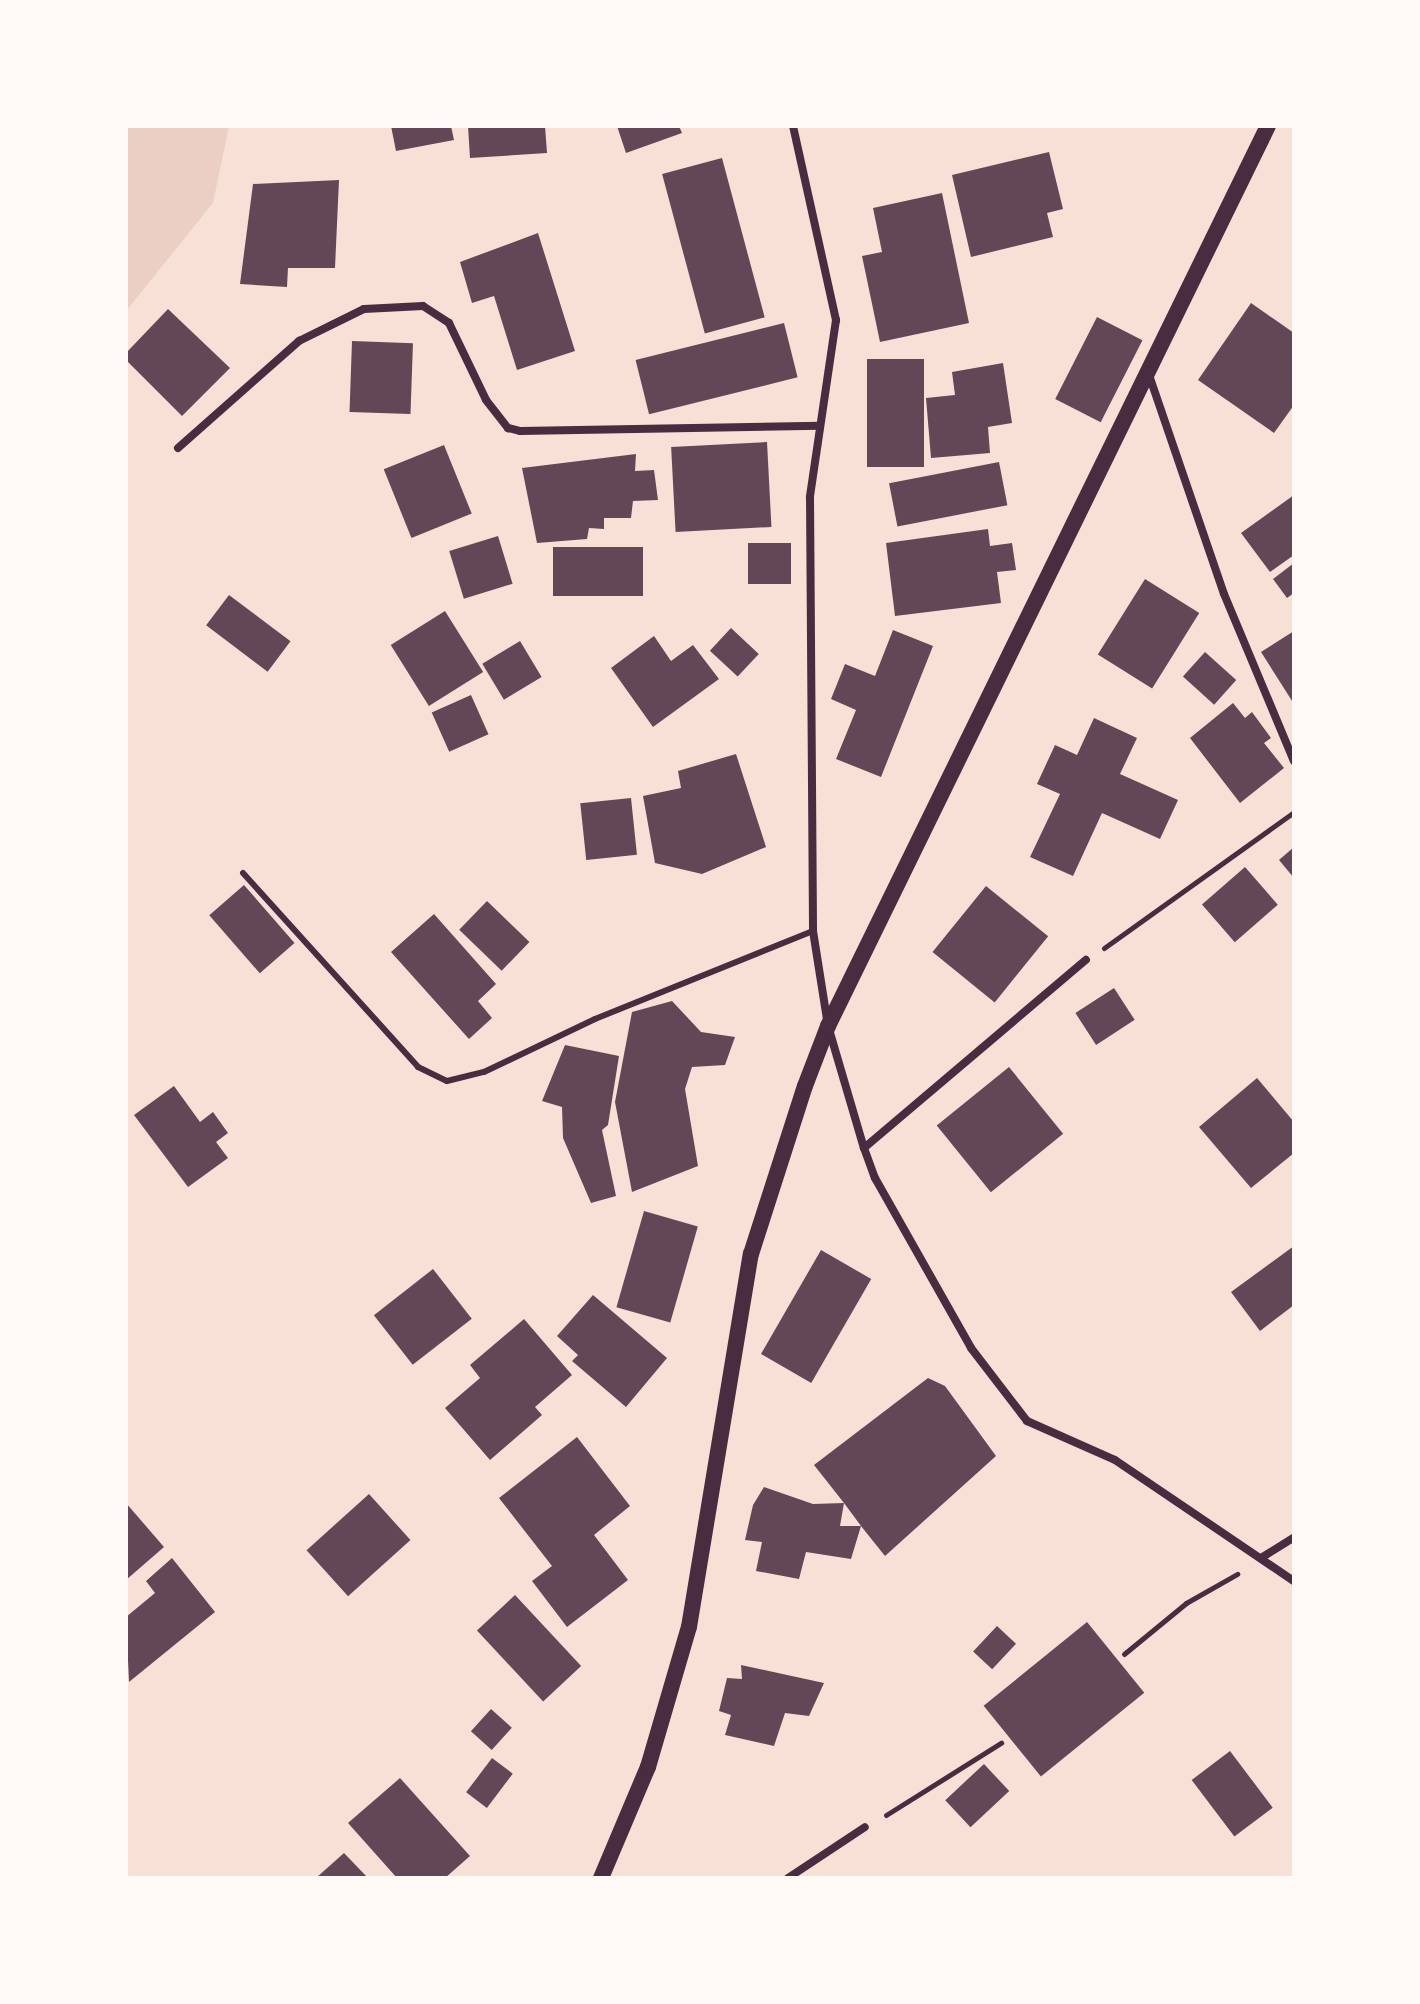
<!DOCTYPE html>
<html>
<head>
<meta charset="utf-8">
<style>
  body { margin:0 }
  #map { position:relative; width:1420px; height:2004px; overflow:hidden; background:#f7e1d7; font-family:Ubuntu,sans-serif }
  div>[style] { position:absolute }
  .green>* { inset:0; background:#ebcfc5 }
  .building>* { inset:0; background:#644757; transform-origin:0 0 }
  .path>* { height:5px; margin:-2.5px; padding:0 2.5px; transform-origin:2.5px; border-radius:2.5px; background:#4a2c40 }
  .service>* { height:6px; margin:-3px; padding:0 3px; transform-origin:3px; border-radius:3px; background:#4a2c40 }
  .minor>* { height:8px; margin:-4px; padding:0 4px; transform-origin:4px; border-radius:4px; background:#4a2c40 }
  .secondary>* { height:16px; margin:-8px; padding:0 8px; transform-origin:8px; border-radius:8px; background:#4a2c40 }
  span { translate:-50% -50%; white-space:nowrap; text-align:center; line-height:1.15; -webkit-text-stroke:8px #fffaf5; paint-order:stroke }
  .frame { position:absolute; inset:0; border:128px solid #fffaf5; pointer-events:none }
</style>
</head>
<body>
<div id="map">
  <div class="green">
    <div style="clip-path:polygon(126px 126px,229px 126px,213px 203px,126px 311px)"></div>
  </div>
  <div class="building">
    <div style="clip-path:polygon(391px 126px,451px 126px,454px 140px,396px 151px)"></div>
    <div style="clip-path:polygon(468px 126px,545px 126px,547px 153px,470px 158px)"></div>
    <div style="clip-path:polygon(617px 126px,679px 126px,682px 133px,626px 153px)"></div>
    <div style="clip-path:polygon(1049px 152px,1063px 209px,1047px 213px,1053px 237px,971px 257px,952px 175px)"></div>
    <div style="left:722px;top:158px;width:165px;height:62px;rotate:75deg"></div>
    <div style="clip-path:polygon(339px 180px,335px 268px,288px 268px,287px 287px,240px 284px,253px 184px)"></div>
    <div style="clip-path:polygon(942px 193px,969px 323px,880px 342px,862px 256px,882px 252px,873px 208px)"></div>
    <div style="clip-path:polygon(538px 233px,575px 351px,517px 370px,494px 296px,472px 303px,460px 262px)"></div>
    <div style="clip-path:polygon(1251px 303px,1294px 333px,1294px 405px,1274px 433px,1198px 380px)"></div>
    <div style="clip-path:polygon(168px 309px,230px 368px,182px 416px,126px 360px,126px 353px)"></div>
    <div style="left:1097px;top:317px;width:51px;height:92px;rotate:27deg"></div>
    <div style="left:784px;top:323px;width:56px;height:153px;rotate:76deg"></div>
    <div style="left:352px;top:341px;width:61px;height:71px;rotate:2deg"></div>
    <div style="left:867px;top:359px;width:57px;height:108px"></div>
    <div style="clip-path:polygon(1003px 363px,1012px 423px,988px 427px,990px 453px,931px 458px,926px 398px,955px 395px,952px 372px)"></div>
    <div style="left:767px;top:442px;width:85px;height:96px;rotate:87deg"></div>
    <div style="left:444px;top:445px;width:74px;height:65px;rotate:68deg"></div>
    <div style="clip-path:polygon(636px 454px,635px 471px,654px 470px,658px 500px,633px 501px,631px 518px,604px 518px,604px 529px,589px 528px,587px 539px,537px 543px,522px 468px)"></div>
    <div style="left:999px;top:462px;width:44px;height:112px;rotate:79deg"></div>
    <div style="clip-path:polygon(1294px 495px,1294px 555px,1270px 572px,1241px 533px)"></div>
    <div style="clip-path:polygon(988px 529px,990px 546px,1012px 543px,1016px 570px,997px 572px,1001px 603px,895px 616px,886px 543px)"></div>
    <div style="left:498px;top:536px;width:50px;height:51px;rotate:73deg"></div>
    <div style="left:748px;top:543px;width:43px;height:41px"></div>
    <div style="left:643px;top:547px;width:49px;height:90px;rotate:90deg"></div>
    <div style="clip-path:polygon(1294px 563px,1294px 593px,1287px 598px,1273px 579px)"></div>
    <div style="left:1145px;top:579px;width:64px;height:89px;rotate:32deg"></div>
    <div style="left:229px;top:595px;width:77px;height:38px;rotate:37deg"></div>
    <div style="left:445px;top:611px;width:72px;height:64px;rotate:58deg"></div>
    <div style="left:731px;top:628px;width:38px;height:31px;rotate:43deg"></div>
    <div style="clip-path:polygon(893px 630px,933px 646px,881px 777px,836px 759px,856px 710px,831px 699px,845px 664px,875px 676px)"></div>
    <div style="clip-path:polygon(1294px 631px,1294px 704px,1261px 652px)"></div>
    <div style="clip-path:polygon(654px 636px,671px 661px,693px 645px,719px 679px,653px 727px,611px 668px)"></div>
    <div style="left:520px;top:641px;width:42px;height:44px;rotate:59deg"></div>
    <div style="left:1205px;top:652px;width:42px;height:33px;rotate:42deg"></div>
    <div style="left:471px;top:695px;width:43px;height:43px;rotate:66deg"></div>
    <div style="clip-path:polygon(1233px 703px,1245px 718px,1252px 712px,1271px 738px,1264px 743px,1284px 768px,1240px 803px,1190px 738px)"></div>
    <div style="clip-path:polygon(1094px 718px,1137px 738px,1120px 774px,1178px 800px,1160px 839px,1102px 813px,1073px 876px,1030px 857px,1060px 794px,1037px 784px,1055px 745px,1077px 755px)"></div>
    <div style="clip-path:polygon(736px 754px,766px 847px,702px 874px,655px 863px,643px 796px,681px 788px,678px 771px)"></div>
    <div style="left:631px;top:798px;width:57px;height:51px;rotate:84deg"></div>
    <div style="clip-path:polygon(1294px 847px,1294px 878px,1279px 860px)"></div>
    <div style="left:1245px;top:867px;width:50px;height:57px;rotate:49deg"></div>
    <div style="left:244px;top:885px;width:77px;height:46px;rotate:49deg"></div>
    <div style="left:986px;top:886px;width:80px;height:85px;rotate:39deg"></div>
    <div style="left:487px;top:901px;width:59px;height:40px;rotate:44deg"></div>
    <div style="clip-path:polygon(434px 914px,496px 984px,478px 1001px,492px 1018px,469px 1039px,391px 952px)"></div>
    <div style="left:1114px;top:988px;width:38px;height:46px;rotate:57deg"></div>
    <div style="clip-path:polygon(672px 1001px,701px 1032px,735px 1037px,725px 1065px,692px 1067px,685px 1089px,698px 1166px,632px 1192px,615px 1102px,632px 1012px)"></div>
    <div style="clip-path:polygon(565px 1045px,619px 1056px,608px 1125px,602px 1130px,616px 1196px,591px 1203px,563px 1138px,562px 1107px,542px 1101px)"></div>
    <div style="left:1009px;top:1067px;width:86px;height:93px;rotate:51deg"></div>
    <div style="clip-path:polygon(1257px 1078px,1294px 1122px,1294px 1153px,1251px 1188px,1199px 1127px)"></div>
    <div style="clip-path:polygon(174px 1086px,200px 1122px,213px 1112px,228px 1133px,216px 1142px,228px 1158px,188px 1187px,134px 1115px)"></div>
    <div style="left:644px;top:1211px;width:56px;height:100px;rotate:16deg"></div>
    <div style="clip-path:polygon(1294px 1246px,1294px 1305px,1260px 1331px,1231px 1292px)"></div>
    <div style="left:821px;top:1250px;width:58px;height:120px;rotate:30deg"></div>
    <div style="left:433px;top:1269px;width:63px;height:75px;rotate:52deg"></div>
    <div style="clip-path:polygon(593px 1295px,667px 1358px,626px 1407px,572px 1361px,578px 1355px,557px 1336px)"></div>
    <div style="clip-path:polygon(524px 1319px,572px 1375px,535px 1407px,542px 1415px,490px 1460px,445px 1408px,480px 1378px,470px 1365px)"></div>
    <div style="clip-path:polygon(928px 1378px,945px 1386px,996px 1456px,885px 1556px,861px 1526px,851px 1559px,806px 1552px,799px 1579px,756px 1571px,762px 1542px,745px 1540px,753px 1505px,764px 1487px,813px 1504px,844px 1503px,840px 1526px,861px 1526px,844px 1503px,814px 1465px)"></div>
    <div style="clip-path:polygon(577px 1437px,630px 1506px,594px 1535px,628px 1580px,567px 1627px,532px 1581px,552px 1566px,499px 1498px)"></div>
    <div style="left:369px;top:1494px;width:62px;height:84px;rotate:48deg"></div>
    <div style="clip-path:polygon(126px 1503px,164px 1547px,126px 1580px)"></div>
    <div style="clip-path:polygon(172px 1558px,215px 1612px,129px 1682px,126px 1617px,155px 1593px,146px 1581px)"></div>
    <div style="left:515px;top:1595px;width:97px;height:52px;rotate:47deg"></div>
    <div style="left:1087px;top:1622px;width:91px;height:133px;rotate:51deg"></div>
    <div style="left:997px;top:1626px;width:26px;height:35px;rotate:43deg"></div>
    <div style="clip-path:polygon(741px 1665px,824px 1683px,809px 1716px,785px 1713px,774px 1746px,725px 1735px,731px 1715px,719px 1711px,727px 1678px,742px 1679px)"></div>
    <div style="left:491px;top:1709px;width:28px;height:30px;rotate:42deg"></div>
    <div style="left:1230px;top:1751px;width:71px;height:48px;rotate:53deg"></div>
    <div style="left:492px;top:1758px;width:26px;height:43px;rotate:37deg"></div>
    <div style="left:984px;top:1764px;width:37px;height:53px;rotate:47deg"></div>
    <div style="clip-path:polygon(400px 1778px,470px 1856px,445px 1878px,397px 1878px,348px 1823px)"></div>
    <div style="clip-path:polygon(344px 1853px,368px 1878px,316px 1878px)"></div>
  </div>
  <div class="path">
    <div style="left:1104px;top:948px;width:234px;rotate:-35.6deg"></div>
    <div style="left:1124px;top:1654px;width:80px;rotate:-39.4deg"></div>
    <div style="left:1186px;top:1603px;width:59px;rotate:-29.6deg"></div>
    <div style="left:886px;top:1815px;width:136px;rotate:-32.1deg"></div>
  </div>
  <div class="service">
    <div style="left:243px;top:873px;width:261px;rotate:47.9deg"></div>
    <div style="left:418px;top:1067px;width:32px;rotate:26deg"></div>
    <div style="left:447px;top:1081px;width:38px;rotate:-14deg"></div>
    <div style="left:484px;top:1072px;width:123px;rotate:-25.5deg"></div>
    <div style="left:595px;top:1019px;width:235px;rotate:-22deg"></div>
  </div>
  <div class="minor">
    <div style="left:793px;top:126px;width:199px;rotate:77.5deg"></div>
    <div style="left:836px;top:320px;width:179px;rotate:98.4deg"></div>
    <div style="left:810px;top:497px;width:434px;rotate:89.6deg"></div>
    <div style="left:813px;top:931px;width:96px;rotate:81deg"></div>
    <div style="left:828px;top:1026px;width:127px;rotate:73.6deg"></div>
    <div style="left:864px;top:1148px;width:32px;rotate:70deg"></div>
    <div style="left:875px;top:1178px;width:195px;rotate:60.5deg"></div>
    <div style="left:971px;top:1348px;width:92px;rotate:52.5deg"></div>
    <div style="left:1027px;top:1421px;width:96px;rotate:23.9deg"></div>
    <div style="left:1115px;top:1460px;width:216px;rotate:34.1deg"></div>
    <div style="left:1149px;top:375px;width:231px;rotate:71.1deg"></div>
    <div style="left:1224px;top:594px;width:181px;rotate:67.3deg"></div>
    <div style="left:178px;top:448px;width:162px;rotate:-41.5deg"></div>
    <div style="left:299px;top:341px;width:72px;rotate:-26.2deg"></div>
    <div style="left:364px;top:309px;width:59px;rotate:-2.9deg"></div>
    <div style="left:423px;top:306px;width:31px;rotate:33deg"></div>
    <div style="left:449px;top:323px;width:85px;rotate:64.3deg"></div>
    <div style="left:486px;top:400px;width:36px;rotate:52deg"></div>
    <div style="left:508px;top:428px;width:12px;rotate:14deg"></div>
    <div style="left:520px;top:431px;width:300px;rotate:-1deg"></div>
    <div style="left:864px;top:1148px;width:291px;rotate:-40.3deg"></div>
    <div style="left:1261px;top:1558px;width:39px;rotate:-32deg"></div>
    <div style="left:788px;top:1878px;width:92px;rotate:-33.5deg"></div>
  </div>
  <div class="secondary">
    <div style="left:601px;top:1878px;width:121px;rotate:-67.1deg"></div>
    <div style="left:648px;top:1767px;width:146px;rotate:-73.7deg"></div>
    <div style="left:689px;top:1627px;width:378px;rotate:-80.6deg"></div>
    <div style="left:751px;top:1254px;width:176px;rotate:-72.2deg"></div>
    <div style="left:805px;top:1086px;width:64px;rotate:-69deg"></div>
    <div style="left:828px;top:1026px;width:1002px;rotate:-63.95deg"></div>
  </div>
  <div class="frame"></div>
</div>
</body>
</html>
